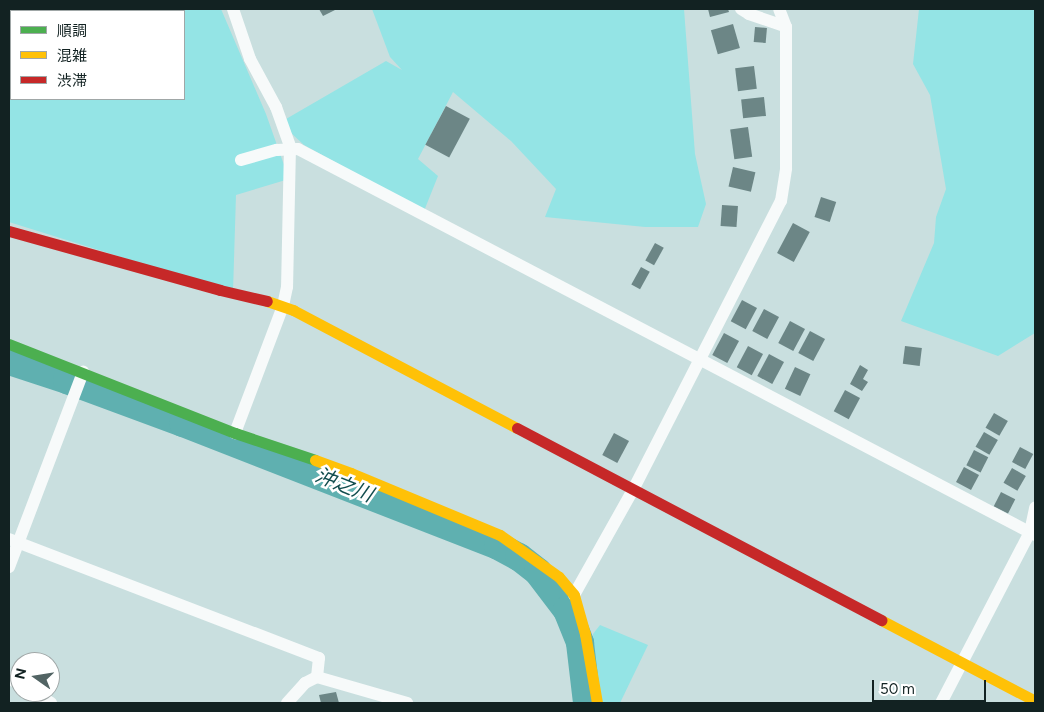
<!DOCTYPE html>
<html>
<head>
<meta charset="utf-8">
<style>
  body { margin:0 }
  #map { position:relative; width:1044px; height:712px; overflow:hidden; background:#c9dfdf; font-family:Figtree,"Noto Sans JP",sans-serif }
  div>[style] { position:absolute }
  .green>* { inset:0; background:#94e4e5 }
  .river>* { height:28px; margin:-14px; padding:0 14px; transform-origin:14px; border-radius:14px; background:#5fb0b0 }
  .building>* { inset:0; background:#6c8686; transform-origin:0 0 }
  .street>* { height:12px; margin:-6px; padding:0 6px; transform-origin:6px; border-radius:6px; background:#f7fafa }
  .fast>* { height:11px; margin:-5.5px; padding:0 5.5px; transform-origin:5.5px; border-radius:5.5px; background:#4caf50 }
  .slow>* { height:11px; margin:-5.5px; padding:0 5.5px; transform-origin:5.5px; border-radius:5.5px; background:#ffc107 }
  .jam>* { height:11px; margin:-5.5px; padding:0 5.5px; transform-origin:5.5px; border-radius:5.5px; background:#c62828 }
  span { translate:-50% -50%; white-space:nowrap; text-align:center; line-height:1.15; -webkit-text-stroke:5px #fff; paint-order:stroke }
  .water-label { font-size:20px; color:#124e4f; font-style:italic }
  .frame { position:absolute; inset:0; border:10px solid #122222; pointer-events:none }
  .legend { position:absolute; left:10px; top:10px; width:175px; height:90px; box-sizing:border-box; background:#fff; border:1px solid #a0a7a7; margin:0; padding:6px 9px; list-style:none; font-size:15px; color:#122222 }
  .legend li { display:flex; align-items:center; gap:10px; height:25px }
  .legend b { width:25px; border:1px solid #a0a7a7 }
  .north { position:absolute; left:10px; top:652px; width:50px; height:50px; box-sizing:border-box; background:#fff; border:1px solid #a0a7a7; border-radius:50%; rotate:283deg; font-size:14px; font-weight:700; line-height:20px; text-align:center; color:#122222 }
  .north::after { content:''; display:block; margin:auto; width:18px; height:22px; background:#526464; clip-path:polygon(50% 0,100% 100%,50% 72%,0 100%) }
  .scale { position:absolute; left:872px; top:680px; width:114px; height:22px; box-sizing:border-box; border:2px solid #122222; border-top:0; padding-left:6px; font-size:15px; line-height:18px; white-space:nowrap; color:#122222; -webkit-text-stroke:4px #fff; paint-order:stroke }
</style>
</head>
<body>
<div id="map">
  <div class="green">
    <div style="clip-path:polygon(9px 9px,26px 11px,11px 11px,11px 99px,184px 99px,184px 11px,39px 11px,39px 9px,221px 9px,266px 114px,289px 179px,236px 195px,233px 292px,9px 222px)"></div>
    <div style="clip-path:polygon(372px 9px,684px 9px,695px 154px,706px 204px,698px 227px,645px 227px,545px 217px,556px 189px,511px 141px,453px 92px,418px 159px,438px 176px,424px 211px,304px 145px,291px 133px,286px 119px,386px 61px,402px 70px,390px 57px)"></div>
    <div style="clip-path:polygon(919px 9px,1035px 9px,1035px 333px,998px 356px,901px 321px,934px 243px,936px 217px,946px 189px,930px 95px,913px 64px)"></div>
    <div style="clip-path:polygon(600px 625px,648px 645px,620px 703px,599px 703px,593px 634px)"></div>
  </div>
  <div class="river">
    <div style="left:9px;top:361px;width:61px;rotate:18.1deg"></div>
    <div style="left:67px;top:380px;width:124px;rotate:20.3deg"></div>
    <div style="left:183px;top:423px;width:338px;rotate:21.3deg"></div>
    <div style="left:498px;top:546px;width:24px;rotate:28deg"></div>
    <div style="left:519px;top:557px;width:24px;rotate:38deg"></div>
    <div style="left:538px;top:572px;width:48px;rotate:52.7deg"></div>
    <div style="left:567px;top:610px;width:35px;rotate:68deg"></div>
    <div style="left:580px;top:643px;width:60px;rotate:83.3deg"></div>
  </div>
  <div class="building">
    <div style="clip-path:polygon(319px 9px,337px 9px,323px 16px)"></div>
    <div style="clip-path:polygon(708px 9px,728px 9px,729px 12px,710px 17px)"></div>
    <div style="left:733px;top:24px;width:25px;height:23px;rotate:74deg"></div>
    <div style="left:755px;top:27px;width:12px;height:15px;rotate:5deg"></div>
    <div style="left:754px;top:66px;width:23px;height:19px;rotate:83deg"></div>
    <div style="left:764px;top:97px;width:19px;height:23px;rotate:84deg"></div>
    <div style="left:446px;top:106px;width:27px;height:44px;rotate:28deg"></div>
    <div style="left:748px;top:127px;width:30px;height:18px;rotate:82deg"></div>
    <div style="left:733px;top:167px;width:23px;height:20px;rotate:13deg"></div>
    <div style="left:821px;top:197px;width:16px;height:21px;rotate:18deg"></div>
    <div style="left:722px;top:205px;width:16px;height:21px;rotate:4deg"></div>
    <div style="left:793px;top:223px;width:19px;height:34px;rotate:28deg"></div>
    <div style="left:655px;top:243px;width:10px;height:20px;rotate:29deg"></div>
    <div style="left:641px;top:267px;width:10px;height:20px;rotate:29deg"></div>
    <div style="left:742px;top:300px;width:17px;height:24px;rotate:28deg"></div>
    <div style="left:764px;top:309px;width:17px;height:25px;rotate:28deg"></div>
    <div style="left:790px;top:321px;width:17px;height:25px;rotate:28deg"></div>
    <div style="left:810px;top:331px;width:17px;height:25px;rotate:28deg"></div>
    <div style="left:724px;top:333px;width:17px;height:25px;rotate:28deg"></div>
    <div style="left:748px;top:346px;width:17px;height:24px;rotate:28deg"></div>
    <div style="left:905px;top:346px;width:17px;height:18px;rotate:7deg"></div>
    <div style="left:769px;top:354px;width:17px;height:25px;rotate:28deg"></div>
    <div style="clip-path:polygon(860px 365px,868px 370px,863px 379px,868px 382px,862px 391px,850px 384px)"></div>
    <div style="left:795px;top:367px;width:17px;height:24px;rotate:25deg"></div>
    <div style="left:845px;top:390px;width:17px;height:24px;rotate:28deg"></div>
    <div style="left:994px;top:413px;width:16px;height:17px;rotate:30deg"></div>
    <div style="left:984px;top:432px;width:16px;height:17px;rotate:30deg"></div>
    <div style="left:614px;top:433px;width:17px;height:25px;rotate:28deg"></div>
    <div style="left:1020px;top:447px;width:15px;height:17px;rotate:28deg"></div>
    <div style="left:974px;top:450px;width:16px;height:17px;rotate:27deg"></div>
    <div style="left:964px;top:467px;width:17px;height:17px;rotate:28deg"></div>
    <div style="left:1012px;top:468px;width:16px;height:17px;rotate:30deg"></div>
    <div style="left:1001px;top:492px;width:16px;height:16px;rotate:27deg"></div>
    <div style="clip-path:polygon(336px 692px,339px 703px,321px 703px,319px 695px)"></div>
  </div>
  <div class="street">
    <div style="left:233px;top:9px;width:53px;rotate:71.2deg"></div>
    <div style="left:250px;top:59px;width:55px;rotate:61.6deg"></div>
    <div style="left:276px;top:107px;width:41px;rotate:70.3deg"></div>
    <div style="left:290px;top:146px;width:141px;rotate:91.2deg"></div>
    <div style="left:287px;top:287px;width:19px;rotate:102deg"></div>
    <div style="left:283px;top:306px;width:136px;rotate:110.7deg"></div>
    <div style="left:741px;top:9px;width:9px;rotate:32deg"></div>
    <div style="left:749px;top:14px;width:39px;rotate:19deg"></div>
    <div style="left:241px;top:160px;width:37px;rotate:-16deg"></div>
    <div style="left:277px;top:150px;width:21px;rotate:-3deg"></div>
    <div style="left:298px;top:149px;width:832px;rotate:27.64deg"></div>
    <div style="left:9px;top:539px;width:332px;rotate:21deg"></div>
    <div style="left:319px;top:658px;width:19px;rotate:96deg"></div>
    <div style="left:9px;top:567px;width:209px;rotate:-69.2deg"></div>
    <div style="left:574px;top:595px;width:123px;rotate:-60.7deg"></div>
    <div style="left:634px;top:488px;width:322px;rotate:-62.9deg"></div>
    <div style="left:781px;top:201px;width:33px;rotate:-81deg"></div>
    <div style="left:786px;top:168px;width:141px;rotate:-90deg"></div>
    <div style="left:786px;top:27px;width:19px;rotate:-111deg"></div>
    <div style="left:9px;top:679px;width:12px;rotate:24deg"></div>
    <div style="left:33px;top:692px;width:21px;rotate:31deg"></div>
    <div style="left:287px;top:703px;width:27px;rotate:-48deg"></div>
    <div style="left:305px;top:683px;width:13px;rotate:-27deg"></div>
    <div style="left:317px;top:677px;width:94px;rotate:16.1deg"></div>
    <div style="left:941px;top:703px;width:193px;rotate:-62.5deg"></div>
    <div style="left:1030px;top:532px;width:25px;rotate:-78deg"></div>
  </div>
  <div class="fast">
    <div style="left:9px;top:344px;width:243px;rotate:21.5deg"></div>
    <div style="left:235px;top:433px;width:84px;rotate:18.6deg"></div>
  </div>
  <div class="slow">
    <div style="left:267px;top:301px;width:28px;rotate:19deg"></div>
    <div style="left:293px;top:310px;width:253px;rotate:27.8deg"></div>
    <div style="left:315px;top:460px;width:38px;rotate:20deg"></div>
    <div style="left:351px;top:473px;width:161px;rotate:22.6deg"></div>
    <div style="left:500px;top:535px;width:72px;rotate:35.4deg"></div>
    <div style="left:559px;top:577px;width:23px;rotate:50deg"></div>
    <div style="left:574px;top:595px;width:41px;rotate:74.2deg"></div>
    <div style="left:585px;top:634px;width:70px;rotate:80.1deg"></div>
    <div style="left:881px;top:620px;width:174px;rotate:27.7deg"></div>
  </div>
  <div class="jam">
    <div style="left:9px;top:231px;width:219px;rotate:15.6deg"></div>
    <div style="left:220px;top:290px;width:48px;rotate:13.2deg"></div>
    <div style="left:517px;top:428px;width:412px;rotate:27.8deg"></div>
  </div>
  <div class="water-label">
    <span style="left:344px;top:485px;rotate:21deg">沖之川</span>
  </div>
  <div class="frame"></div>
  <ul class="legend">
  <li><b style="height:6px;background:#4caf50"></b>順調</li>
  <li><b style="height:6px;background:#ffc107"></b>混雑</li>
  <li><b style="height:6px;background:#c62828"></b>渋滞</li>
  </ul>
  <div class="north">N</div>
  <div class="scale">50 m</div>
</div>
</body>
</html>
